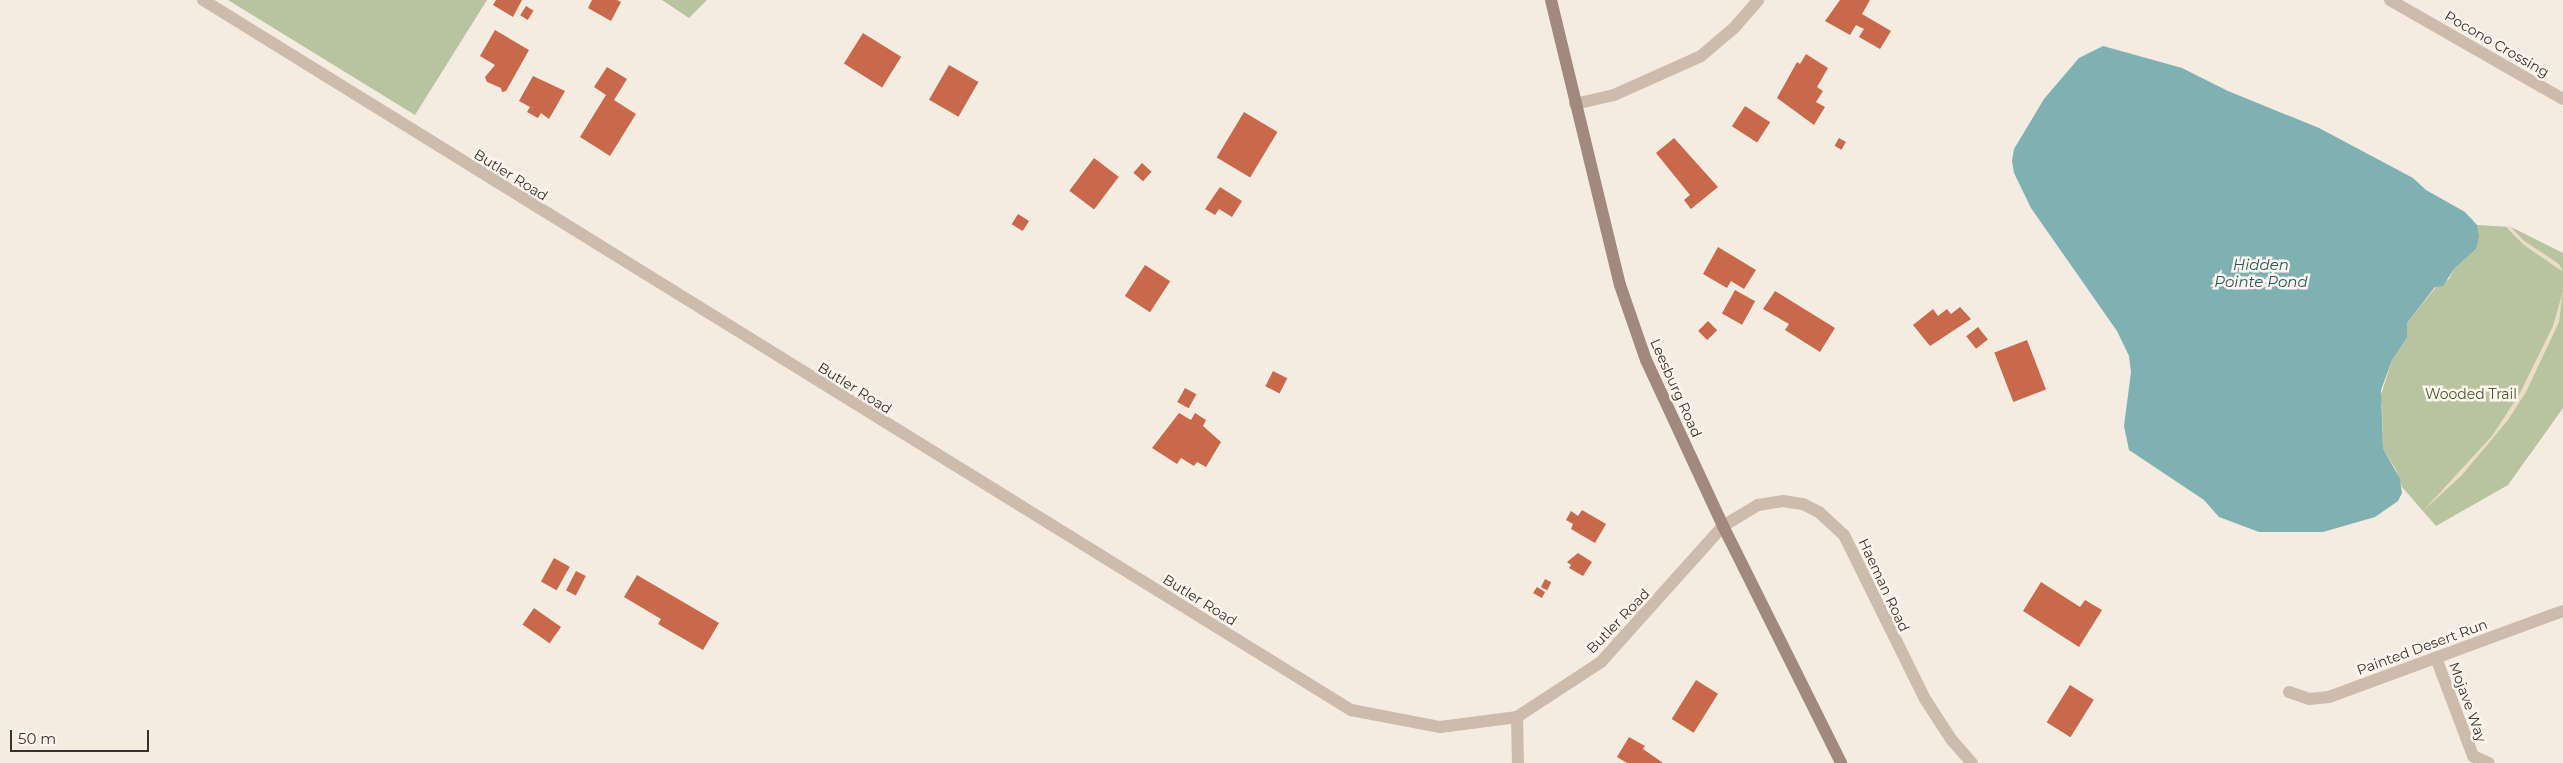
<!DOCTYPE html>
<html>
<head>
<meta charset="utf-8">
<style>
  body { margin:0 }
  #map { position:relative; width:2563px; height:763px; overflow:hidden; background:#f4ebe1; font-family:Montserrat,sans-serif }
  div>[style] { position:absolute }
  .green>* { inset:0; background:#b8c4a0 }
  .plaza>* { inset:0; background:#ecdcc8 }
  .water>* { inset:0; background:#7fb0b2 }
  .building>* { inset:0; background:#c8694b; transform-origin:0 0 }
  .street>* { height:12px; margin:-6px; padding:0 6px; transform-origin:6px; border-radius:6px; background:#cdbbac }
  .secondary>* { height:12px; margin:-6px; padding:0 6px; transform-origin:6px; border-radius:6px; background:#a18a7d }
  span { translate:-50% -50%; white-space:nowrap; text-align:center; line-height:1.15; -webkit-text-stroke:5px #fbf5ee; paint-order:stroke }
  .street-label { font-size:14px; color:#3b302b }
  .park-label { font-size:14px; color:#4a5a2e }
  .water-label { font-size:15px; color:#1f5a5e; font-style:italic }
  .scale { position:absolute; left:10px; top:730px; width:139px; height:22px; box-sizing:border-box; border:2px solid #3b302b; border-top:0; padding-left:6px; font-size:15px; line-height:18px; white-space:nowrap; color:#3b302b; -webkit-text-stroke:4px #fbf5ee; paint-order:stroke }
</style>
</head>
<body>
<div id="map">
  <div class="green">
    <div style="clip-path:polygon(228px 0,487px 0,415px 115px)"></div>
    <div style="clip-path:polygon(662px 0,707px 0,689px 18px)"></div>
    <div style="clip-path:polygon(2477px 225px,2511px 227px,2563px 253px,2563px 408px,2508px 485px,2436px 526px,2402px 487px,2396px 470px,2383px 448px,2382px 405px,2379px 401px,2392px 360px,2407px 338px,2407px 323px,2436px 287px,2449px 279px,2454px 269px,2476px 249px)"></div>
  </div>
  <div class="plaza">
    <div style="clip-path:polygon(2506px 227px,2511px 227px,2523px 240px,2559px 264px,2563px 272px,2524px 245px)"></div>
    <div style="clip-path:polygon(2563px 291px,2559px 322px,2526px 392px,2508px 420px,2462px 475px,2423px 511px,2492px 436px,2520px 393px,2553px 326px)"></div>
  </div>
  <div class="water">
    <div style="clip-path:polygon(2103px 46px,2182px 68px,2228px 91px,2319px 128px,2413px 178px,2426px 190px,2465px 212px,2477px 225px,2479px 237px,2476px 249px,2454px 269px,2443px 286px,2435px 287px,2407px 323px,2407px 338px,2392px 360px,2381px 390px,2383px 448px,2400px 479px,2402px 493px,2398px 501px,2375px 517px,2323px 532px,2259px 532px,2219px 517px,2204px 500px,2129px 450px,2124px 426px,2131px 372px,2129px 356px,2117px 331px,2031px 208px,2014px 173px,2012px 161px,2014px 149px,2044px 99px,2079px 58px)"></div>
  </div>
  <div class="building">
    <div style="clip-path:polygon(496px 0,522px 0,513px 17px,493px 5px)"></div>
    <div style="clip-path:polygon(592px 0,617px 0,621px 2px,611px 21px,588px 8px)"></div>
    <div style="clip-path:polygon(1840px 0,1870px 0,1862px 14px,1891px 31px,1880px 49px,1859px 37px,1864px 29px,1856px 25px,1850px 35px,1825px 21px)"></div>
    <div style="left:526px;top:6px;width:9px;height:11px;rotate:32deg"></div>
    <div style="clip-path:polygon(495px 30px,529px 50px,506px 91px,502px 92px,501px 88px,487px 82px,485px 77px,495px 65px,480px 56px)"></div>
    <div style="left:863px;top:33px;width:45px;height:36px;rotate:32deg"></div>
    <div style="clip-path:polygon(1806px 54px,1828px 68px,1817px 87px,1823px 91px,1816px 102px,1825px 107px,1814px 125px,1777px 98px,1797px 62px,1800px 64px)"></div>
    <div style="left:949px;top:65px;width:34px;height:40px;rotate:30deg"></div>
    <div style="clip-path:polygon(607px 67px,627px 79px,614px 100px,636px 114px,610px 156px,580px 137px,606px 95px,594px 87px)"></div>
    <div style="clip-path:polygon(533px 76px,565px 91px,549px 119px,541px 113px,538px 118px,527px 112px,530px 107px,519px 101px)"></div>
    <div style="left:1745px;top:106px;width:30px;height:24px;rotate:33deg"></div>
    <div style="left:1244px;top:112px;width:39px;height:53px;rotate:31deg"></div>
    <div style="clip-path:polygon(1674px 138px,1718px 187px,1691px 209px,1684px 200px,1690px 195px,1656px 153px)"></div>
    <div style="left:1839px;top:138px;width:8px;height:9px;rotate:30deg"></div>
    <div style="left:1094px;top:158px;width:31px;height:41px;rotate:37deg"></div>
    <div style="left:1142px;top:163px;width:13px;height:13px;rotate:42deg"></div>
    <div style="clip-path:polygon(1220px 187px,1242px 201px,1232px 217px,1219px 209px,1215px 215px,1205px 209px)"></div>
    <div style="left:1018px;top:214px;width:13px;height:12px;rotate:32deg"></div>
    <div style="clip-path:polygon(1718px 247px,1756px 270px,1744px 289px,1731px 281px,1727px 288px,1703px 274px)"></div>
    <div style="left:1145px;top:265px;width:30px;height:37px;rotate:33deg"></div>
    <div style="left:1735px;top:290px;width:23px;height:27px;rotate:29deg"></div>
    <div style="clip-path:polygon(1775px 291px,1835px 328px,1820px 352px,1785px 330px,1789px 324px,1763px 309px)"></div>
    <div style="clip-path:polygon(1960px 307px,1971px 319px,1930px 346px,1913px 325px,1933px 309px,1938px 316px,1947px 309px,1951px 314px)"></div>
    <div style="left:1708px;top:321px;width:13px;height:14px;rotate:45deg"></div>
    <div style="left:1978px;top:327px;width:16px;height:15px;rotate:52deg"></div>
    <div style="left:2027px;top:340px;width:53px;height:35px;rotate:69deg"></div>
    <div style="left:1273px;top:371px;width:16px;height:17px;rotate:27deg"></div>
    <div style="left:1185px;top:388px;width:13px;height:16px;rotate:29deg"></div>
    <div style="clip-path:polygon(1179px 413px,1191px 420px,1195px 413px,1206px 420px,1203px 426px,1221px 442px,1206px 467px,1197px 462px,1194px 466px,1181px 458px,1177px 464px,1152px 448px)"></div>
    <div style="clip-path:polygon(1582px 510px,1606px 524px,1595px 543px,1571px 529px,1573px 524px,1566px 520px,1571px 511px,1578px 516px)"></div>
    <div style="clip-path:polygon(1578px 553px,1592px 562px,1583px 576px,1569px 568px,1571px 565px,1567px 562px)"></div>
    <div style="left:554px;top:558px;width:18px;height:27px;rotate:29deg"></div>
    <div style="left:576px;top:571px;width:11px;height:22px;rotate:27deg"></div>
    <div style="clip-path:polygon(637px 575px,719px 623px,703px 650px,658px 624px,661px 619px,624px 597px)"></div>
    <div style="left:1545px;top:579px;width:7px;height:9px;rotate:27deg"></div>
    <div style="clip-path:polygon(2041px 582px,2080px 607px,2085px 600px,2102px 610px,2079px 647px,2023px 611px)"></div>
    <div style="clip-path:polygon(1537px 587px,1545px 592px,1542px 598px,1533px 593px)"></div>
    <div style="left:534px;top:608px;width:33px;height:20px;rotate:35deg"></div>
    <div style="left:1696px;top:680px;width:26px;height:46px;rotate:32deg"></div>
    <div style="left:2070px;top:685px;width:28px;height:44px;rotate:32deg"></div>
    <div style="clip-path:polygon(1629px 737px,1645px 746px,1643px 749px,1663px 763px,1627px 763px,1617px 757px)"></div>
  </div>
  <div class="street">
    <div style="left:203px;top:0;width:1350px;rotate:31.74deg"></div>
    <div style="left:1351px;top:710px;width:91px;rotate:10.8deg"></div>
    <div style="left:1440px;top:727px;width:78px;rotate:-7.4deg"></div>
    <div style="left:1517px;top:717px;width:100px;rotate:-33.2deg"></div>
    <div style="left:1601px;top:662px;width:183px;rotate:-48.1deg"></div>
    <div style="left:1723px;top:526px;width:41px;rotate:-31deg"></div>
    <div style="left:1758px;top:505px;width:25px;rotate:-9deg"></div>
    <div style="left:1783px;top:501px;width:20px;rotate:9deg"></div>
    <div style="left:1803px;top:504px;width:18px;rotate:27deg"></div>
    <div style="left:1819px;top:512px;width:34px;rotate:43deg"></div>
    <div style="left:1844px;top:535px;width:183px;rotate:63.7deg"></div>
    <div style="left:1925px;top:699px;width:48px;rotate:57deg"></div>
    <div style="left:1951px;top:739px;width:32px;rotate:49deg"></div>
    <div style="left:2390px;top:0;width:199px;rotate:29.8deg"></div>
    <div style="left:1575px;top:104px;width:40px;rotate:-13deg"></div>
    <div style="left:1614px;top:95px;width:95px;rotate:-24.1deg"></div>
    <div style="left:1701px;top:56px;width:43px;rotate:-40.3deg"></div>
    <div style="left:1734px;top:28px;width:37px;rotate:-49deg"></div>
    <div style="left:2436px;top:658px;width:105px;rotate:69.3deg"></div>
    <div style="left:2289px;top:692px;width:21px;rotate:19deg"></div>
    <div style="left:2309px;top:699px;width:20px;rotate:-6deg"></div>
    <div style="left:2329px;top:697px;width:249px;rotate:-20.2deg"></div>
    <div style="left:1517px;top:717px;width:46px;rotate:88.8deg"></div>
    <div style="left:2473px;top:756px;width:17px;rotate:24deg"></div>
  </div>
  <div class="secondary">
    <div style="left:1551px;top:0;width:293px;rotate:76.4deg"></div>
    <div style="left:1620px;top:285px;width:79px;rotate:70.9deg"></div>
    <div style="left:1646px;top:360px;width:183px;rotate:65.1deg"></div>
    <div style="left:1723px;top:526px;width:265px;rotate:63.5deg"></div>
  </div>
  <div class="street-label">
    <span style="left:2497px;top:44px;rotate:30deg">Pocono Crossing</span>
    <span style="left:511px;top:175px;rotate:32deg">Butler Road</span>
    <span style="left:855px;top:388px;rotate:32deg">Butler Road</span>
    <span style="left:1676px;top:388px;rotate:66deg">Leesburg Road</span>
    <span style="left:1884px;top:585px;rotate:65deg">Haeman Road</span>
    <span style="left:1200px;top:600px;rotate:32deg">Butler Road</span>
    <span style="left:1618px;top:621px;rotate:-46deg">Butler Road</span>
    <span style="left:2422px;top:647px;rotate:-20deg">Painted Desert Run</span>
    <span style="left:2468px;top:702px;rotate:70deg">Mojave Way</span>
  </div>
  <div class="park-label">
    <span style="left:2471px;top:394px">Wooded Trail</span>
  </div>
  <div class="water-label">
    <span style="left:2261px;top:273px">Hidden<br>Pointe Pond</span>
  </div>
  <div class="scale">50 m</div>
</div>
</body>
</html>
